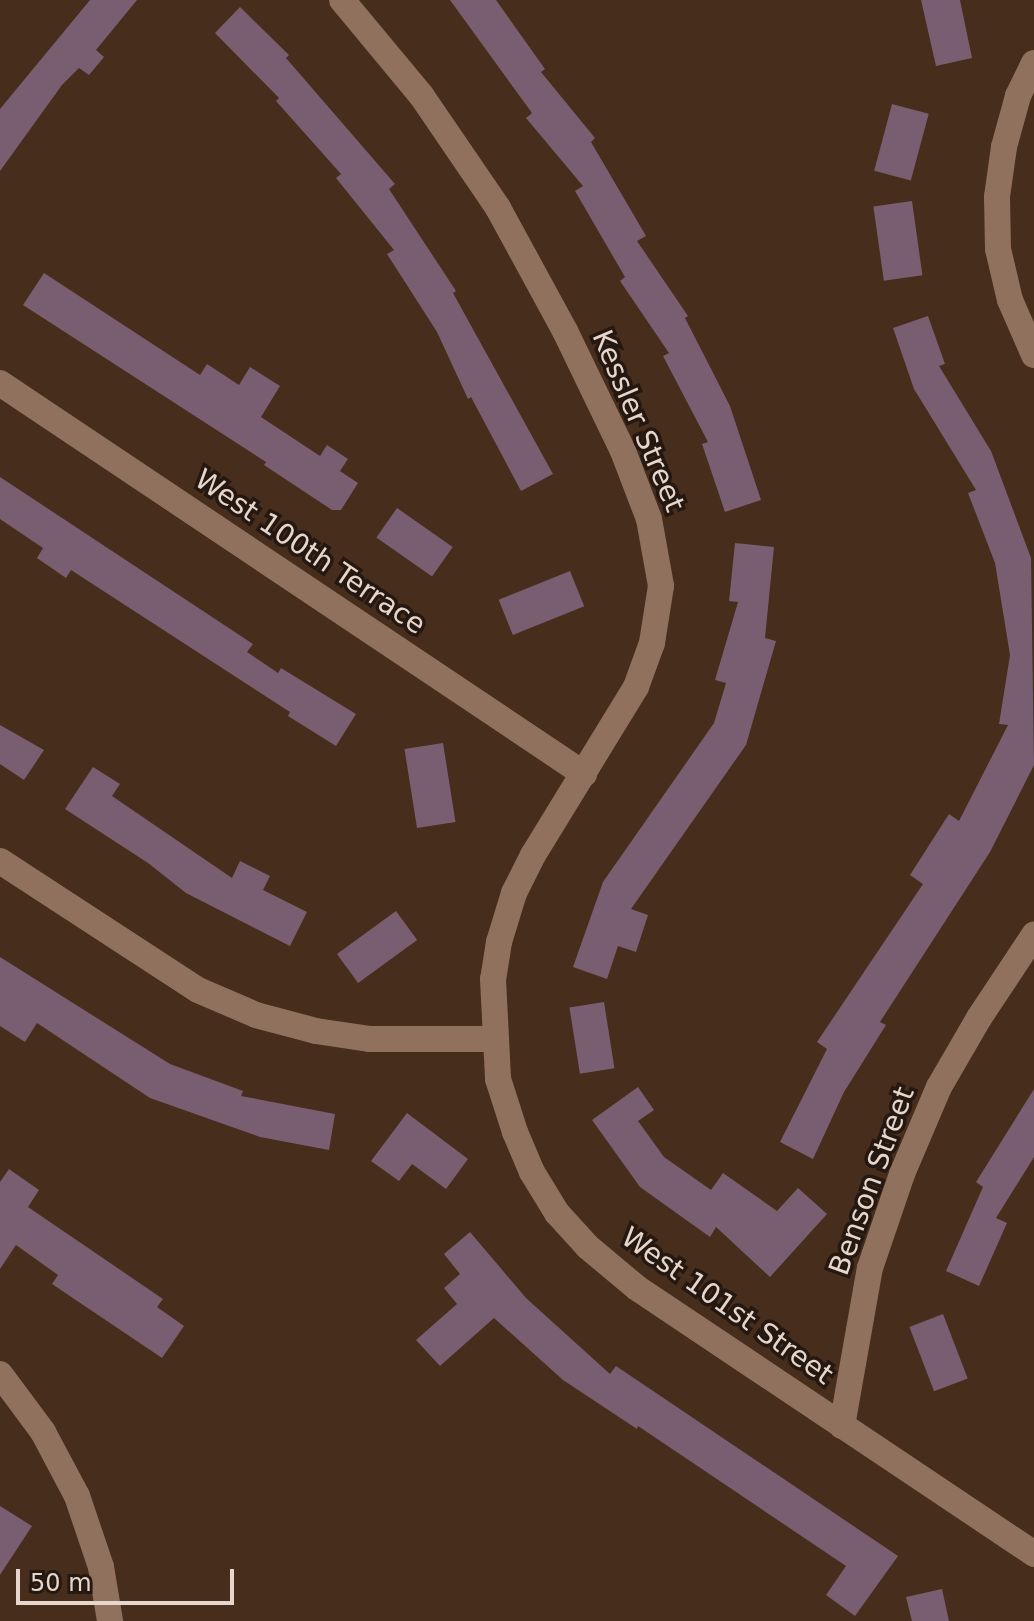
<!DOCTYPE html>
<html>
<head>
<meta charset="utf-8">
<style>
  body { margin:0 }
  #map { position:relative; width:1034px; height:1621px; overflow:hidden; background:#472d1b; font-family:"DejaVu Sans",sans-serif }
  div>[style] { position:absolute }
  .building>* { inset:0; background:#795d71; transform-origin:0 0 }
  .street>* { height:26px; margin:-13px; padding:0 13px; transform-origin:13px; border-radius:13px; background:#90715e }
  span { translate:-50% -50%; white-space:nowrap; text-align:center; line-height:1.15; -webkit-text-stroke:7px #241811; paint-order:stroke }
  .street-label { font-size:28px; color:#e7d6cb }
  .scale { position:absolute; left:16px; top:1569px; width:218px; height:36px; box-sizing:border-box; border:4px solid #e7d6cb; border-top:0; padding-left:10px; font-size:24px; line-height:28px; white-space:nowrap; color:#e7d6cb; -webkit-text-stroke:6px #241811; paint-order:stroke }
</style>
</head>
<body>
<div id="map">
  <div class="building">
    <div style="clip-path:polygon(90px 0,137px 0,96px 50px,104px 57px,89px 75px,79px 68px,62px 85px,0 171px,0 109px)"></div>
    <div style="clip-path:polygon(450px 0,496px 0,545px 69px,541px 72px,595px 138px,591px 142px,646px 236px,637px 241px,688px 316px,685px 318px,730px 406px,761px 500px,725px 512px,702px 444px,708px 442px,663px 356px,669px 353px,620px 281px,625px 277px,575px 191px,583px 186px,526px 118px,532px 113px)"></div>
    <div style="clip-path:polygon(921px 0,960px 0,972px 58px,936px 66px)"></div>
    <div style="clip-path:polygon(240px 7px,289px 55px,286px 58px,395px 184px,389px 189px,456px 291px,453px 293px,553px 474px,521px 491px,471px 397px,468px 399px,437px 332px,387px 254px,394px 250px,336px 178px,341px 174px,276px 101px,279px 98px,215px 33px)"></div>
    <div style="left:892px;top:104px;width:38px;height:69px;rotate:15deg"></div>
    <div style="left:912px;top:201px;width:75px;height:39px;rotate:82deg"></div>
    <div style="clip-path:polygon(44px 273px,200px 375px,207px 364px,239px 385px,250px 367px,280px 386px,261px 417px,320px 456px,327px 445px,348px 459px,340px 471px,358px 483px,341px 510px,332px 510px,264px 465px,266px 462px,23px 305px)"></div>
    <div style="clip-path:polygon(928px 316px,945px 364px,939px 366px,991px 451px,1031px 558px,1034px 765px,990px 852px,880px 1022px,886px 1025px,844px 1092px,813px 1159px,780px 1142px,827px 1049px,817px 1042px,923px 884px,910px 875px,949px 814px,959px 821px,1008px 725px,999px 724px,1010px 655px,995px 563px,968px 493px,976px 490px,914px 389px,893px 328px)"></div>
    <div style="clip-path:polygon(0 477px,253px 644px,247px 652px,278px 673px,281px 668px,356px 714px,336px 746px,288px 716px,290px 712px,71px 570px,66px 578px,37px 558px,43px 548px,0 519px)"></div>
    <div style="left:397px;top:508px;width:68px;height:36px;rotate:35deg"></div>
    <div style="clip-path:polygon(735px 543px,774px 547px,765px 638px,776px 641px,746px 745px,631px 909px,648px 915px,636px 952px,618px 946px,607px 979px,573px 967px,603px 882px,714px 723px,726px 683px,715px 680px,738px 602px,729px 601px)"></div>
    <div style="left:570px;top:571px;width:38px;height:77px;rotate:68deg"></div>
    <div style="clip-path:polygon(0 725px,44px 750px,24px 780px,0 764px)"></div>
    <div style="left:443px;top:743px;width:80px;height:39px;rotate:81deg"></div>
    <div style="clip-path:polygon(93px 767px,120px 784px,112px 796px,232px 878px,240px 861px,270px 876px,263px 890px,307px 912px,290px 946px,186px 893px,148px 863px,65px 809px)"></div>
    <div style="left:396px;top:911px;width:36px;height:73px;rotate:54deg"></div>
    <div style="clip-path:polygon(0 957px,170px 1064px,243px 1091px,241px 1096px,335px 1114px,329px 1150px,260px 1137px,150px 1098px,37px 1023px,25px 1042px,0 1026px)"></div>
    <div style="left:604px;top:1002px;width:67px;height:35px;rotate:81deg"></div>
    <div style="clip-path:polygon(638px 1087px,654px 1110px,638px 1121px,664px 1157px,711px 1190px,723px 1173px,777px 1211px,798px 1188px,827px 1214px,770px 1277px,716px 1227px,710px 1237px,640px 1187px,592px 1120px)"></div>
    <div style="clip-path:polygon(1034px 1089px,1034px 1157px,996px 1218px,1007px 1223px,979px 1286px,946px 1271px,983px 1187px,976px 1182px)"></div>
    <div style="clip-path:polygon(407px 1113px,468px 1159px,446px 1189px,412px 1164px,399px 1181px,371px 1161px)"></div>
    <div style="clip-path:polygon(9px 1169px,39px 1190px,28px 1207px,163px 1299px,157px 1307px,184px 1326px,162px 1358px,52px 1284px,58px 1275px,16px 1245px,0 1269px,0 1182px)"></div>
    <div style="clip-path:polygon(470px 1232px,526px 1298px,610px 1374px,616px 1366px,898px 1556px,855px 1616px,826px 1595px,846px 1566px,638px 1426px,637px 1429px,563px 1380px,494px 1318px,440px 1366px,416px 1340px,457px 1304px,444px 1288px,460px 1274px,444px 1254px)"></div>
    <div style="left:943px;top:1314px;width:69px;height:36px;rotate:69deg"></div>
    <div style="clip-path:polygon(0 1506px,32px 1526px,0 1575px)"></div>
    <div style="clip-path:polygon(942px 1589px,949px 1621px,912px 1621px,906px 1597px)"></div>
  </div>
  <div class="street">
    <div style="left:342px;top:0;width:124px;rotate:50.3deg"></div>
    <div style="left:421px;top:95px;width:137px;rotate:55.7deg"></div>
    <div style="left:498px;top:208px;width:140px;rotate:61.4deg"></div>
    <div style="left:565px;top:331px;width:133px;rotate:64.2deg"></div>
    <div style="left:623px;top:451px;width:73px;rotate:69.1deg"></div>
    <div style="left:649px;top:519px;width:68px;rotate:79.8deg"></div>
    <div style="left:661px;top:586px;width:58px;rotate:99deg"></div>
    <div style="left:652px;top:643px;width:47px;rotate:110deg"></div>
    <div style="left:636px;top:687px;width:197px;rotate:121.5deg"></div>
    <div style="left:533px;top:855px;width:42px;rotate:116.6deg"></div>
    <div style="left:514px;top:893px;width:51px;rotate:107deg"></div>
    <div style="left:499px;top:942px;width:37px;rotate:99deg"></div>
    <div style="left:493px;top:979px;width:100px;rotate:87.1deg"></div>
    <div style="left:498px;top:1079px;width:56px;rotate:72.2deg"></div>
    <div style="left:515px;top:1132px;width:43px;rotate:67deg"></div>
    <div style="left:532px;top:1172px;width:48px;rotate:58.6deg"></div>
    <div style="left:557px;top:1213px;width:46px;rotate:47.6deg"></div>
    <div style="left:588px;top:1247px;width:64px;rotate:39.9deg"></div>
    <div style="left:637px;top:1288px;width:478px;rotate:33.8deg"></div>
    <div style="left:1034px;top:63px;width:37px;rotate:116deg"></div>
    <div style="left:1018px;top:96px;width:53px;rotate:105.4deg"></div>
    <div style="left:1004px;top:147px;width:50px;rotate:98deg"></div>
    <div style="left:997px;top:197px;width:52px;rotate:88.9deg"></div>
    <div style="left:998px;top:249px;width:52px;rotate:76.8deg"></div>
    <div style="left:1010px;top:300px;width:60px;rotate:66.4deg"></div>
    <div style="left:0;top:383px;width:703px;rotate:33.8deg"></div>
    <div style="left:0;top:861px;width:236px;rotate:33.1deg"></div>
    <div style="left:198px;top:990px;width:63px;rotate:23.3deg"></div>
    <div style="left:256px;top:1015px;width:62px;rotate:14.9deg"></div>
    <div style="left:316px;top:1031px;width:55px;rotate:8.4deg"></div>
    <div style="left:370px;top:1039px;width:124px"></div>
    <div style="left:0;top:1374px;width:72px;rotate:53.4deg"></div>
    <div style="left:43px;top:1432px;width:72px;rotate:62deg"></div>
    <div style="left:77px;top:1496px;width:75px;rotate:71.3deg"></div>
    <div style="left:101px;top:1567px;width:55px;rotate:80.5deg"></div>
    <div style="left:842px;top:1426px;width:160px;rotate:-80deg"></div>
    <div style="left:870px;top:1268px;width:99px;rotate:-71.2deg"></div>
    <div style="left:902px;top:1174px;width:95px;rotate:-67deg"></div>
    <div style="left:939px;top:1087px;width:80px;rotate:-59.9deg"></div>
    <div style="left:979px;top:1018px;width:100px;rotate:-56.5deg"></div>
  </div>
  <div class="street-label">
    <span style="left:638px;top:421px;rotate:67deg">Kessler Street</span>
    <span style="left:310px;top:552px;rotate:34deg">West 100th Terrace</span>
    <span style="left:872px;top:1181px;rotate:-70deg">Benson Street</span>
    <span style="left:727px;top:1306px;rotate:35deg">West 101st Street</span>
  </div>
  <div class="scale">50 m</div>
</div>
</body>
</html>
